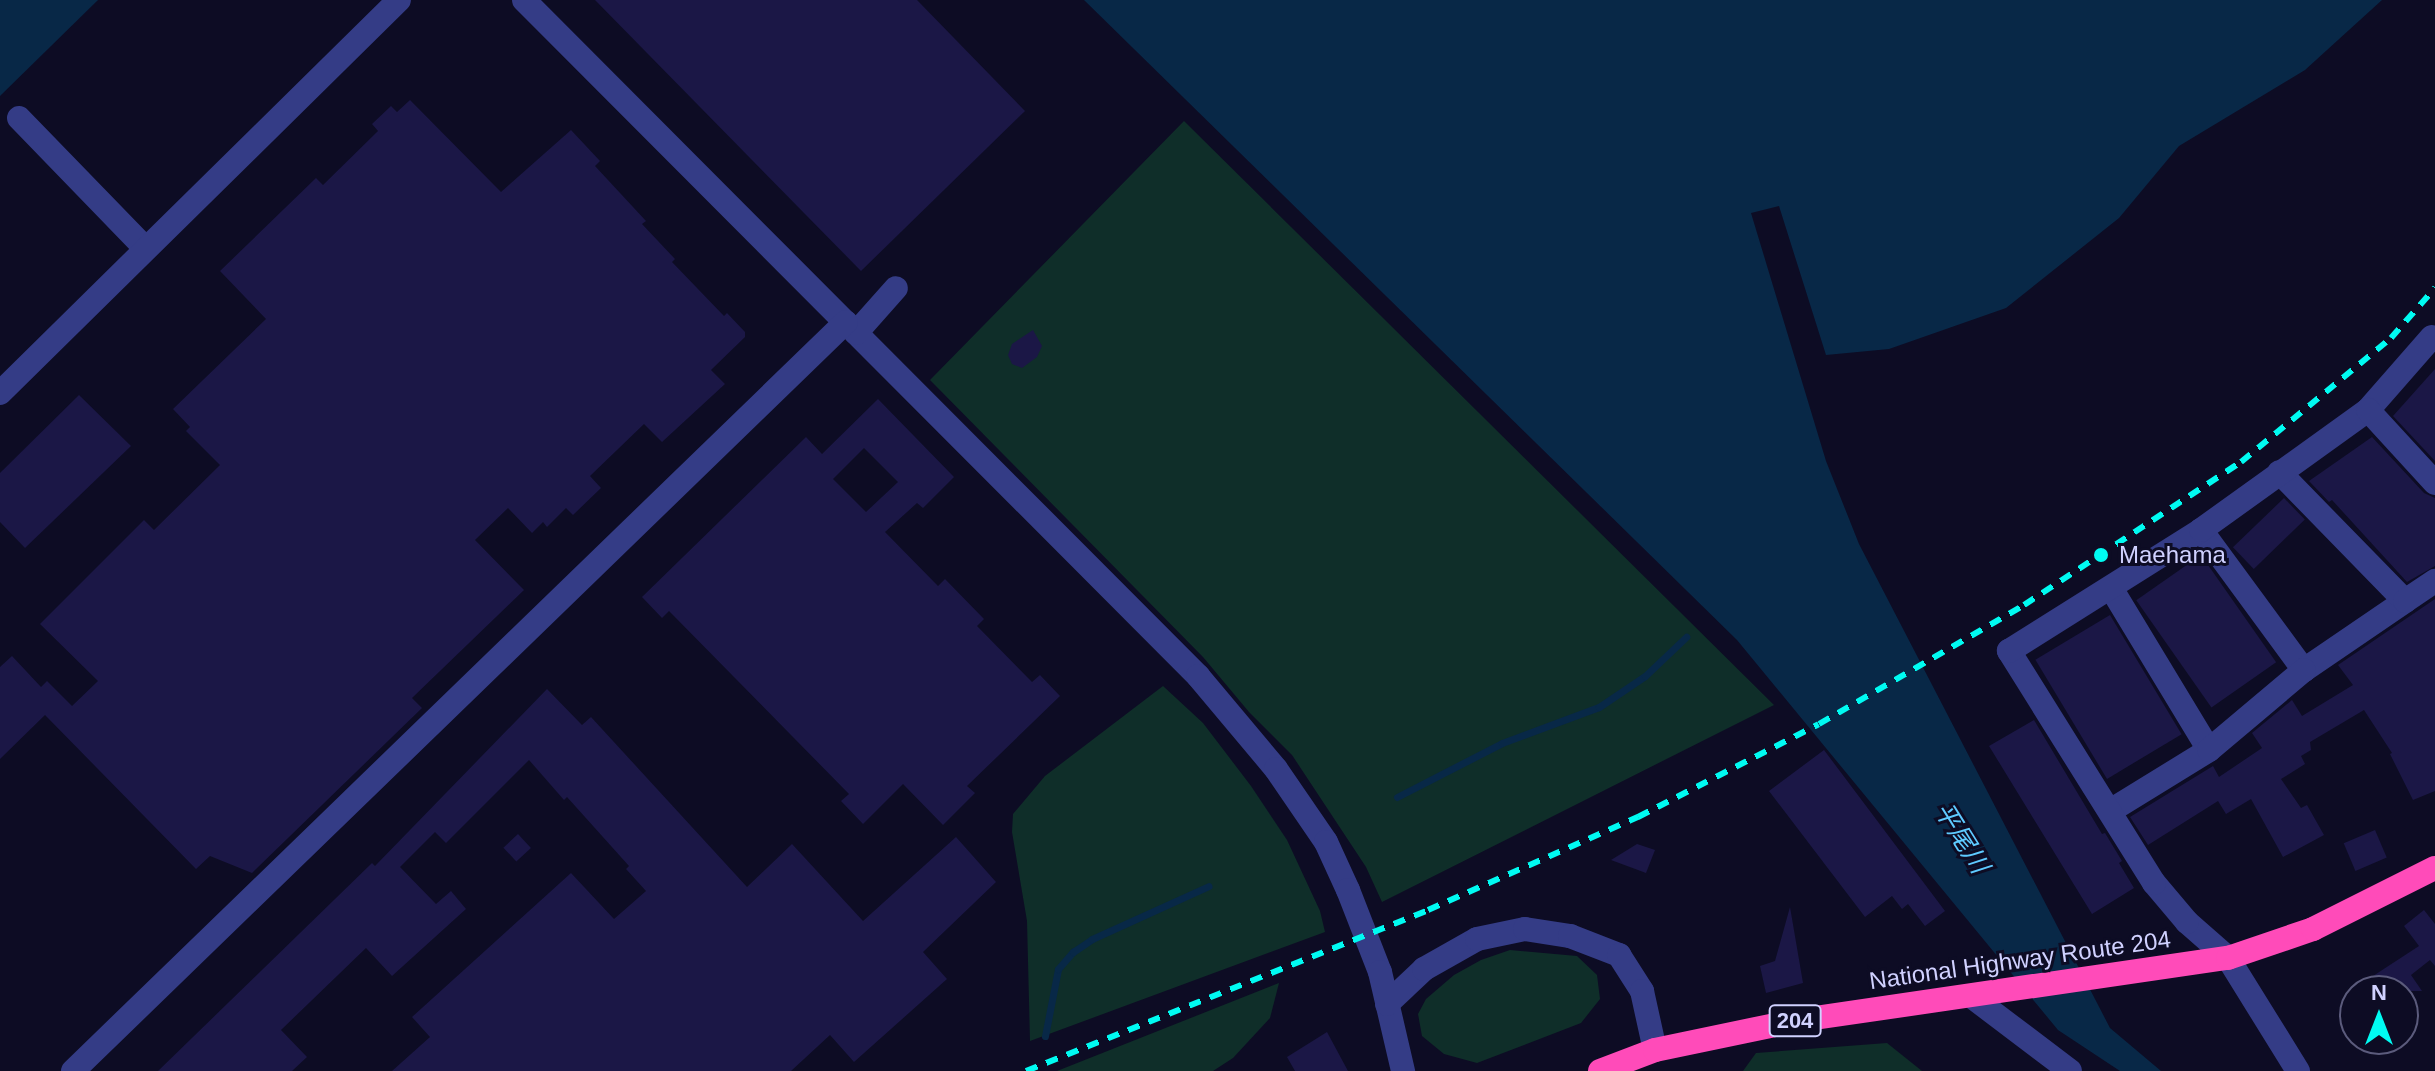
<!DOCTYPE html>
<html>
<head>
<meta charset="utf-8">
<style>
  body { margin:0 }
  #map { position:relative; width:2435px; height:1071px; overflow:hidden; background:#0d0c24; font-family:Helvetica,"Noto Sans JP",sans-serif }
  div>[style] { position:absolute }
  .green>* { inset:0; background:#0f2e29 }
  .water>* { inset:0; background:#082847 }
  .stream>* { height:7px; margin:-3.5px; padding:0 3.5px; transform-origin:3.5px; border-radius:3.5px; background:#082847 }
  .building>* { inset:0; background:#1b1746; transform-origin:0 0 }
  .minor>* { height:24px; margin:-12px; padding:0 12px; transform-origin:12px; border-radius:12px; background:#343c86 }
  .highway>* { height:24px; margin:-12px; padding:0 12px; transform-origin:12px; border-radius:12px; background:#ff4bb9 }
  .rail>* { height:6px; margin-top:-3px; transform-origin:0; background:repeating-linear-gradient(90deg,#00fbf2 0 12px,transparent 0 22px) }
  .dots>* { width:22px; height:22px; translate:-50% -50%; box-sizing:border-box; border:4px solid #0d0c24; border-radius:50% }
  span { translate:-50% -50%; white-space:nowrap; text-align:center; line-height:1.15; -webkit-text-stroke:6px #0d0c24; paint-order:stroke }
  .shield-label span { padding:2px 6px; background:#0d0c24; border:2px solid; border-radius:6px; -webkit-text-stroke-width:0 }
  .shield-label { font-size:22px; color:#d0d1ff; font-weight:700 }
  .poi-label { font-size:24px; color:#d0d1ff }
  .left { translate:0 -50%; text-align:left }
  .street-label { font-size:24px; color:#d0d1ff }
  .water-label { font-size:26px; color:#5ecaff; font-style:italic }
  .north { position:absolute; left:2339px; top:975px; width:80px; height:80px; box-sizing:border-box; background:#0d0c24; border:2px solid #5b5b7c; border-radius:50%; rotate:0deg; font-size:22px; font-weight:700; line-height:32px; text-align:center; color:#d0d1ff }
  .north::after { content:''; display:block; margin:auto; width:28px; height:36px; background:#00fbf2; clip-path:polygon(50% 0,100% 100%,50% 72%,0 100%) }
</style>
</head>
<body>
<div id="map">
  <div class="green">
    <div style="clip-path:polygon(1184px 121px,1774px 705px,1382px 902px,1366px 867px,1292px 755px,1249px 712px,1203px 657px,930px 380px)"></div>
    <div style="clip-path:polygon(1163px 686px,1203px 723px,1251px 786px,1287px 840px,1320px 911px,1325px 932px,1030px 1041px,1027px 921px,1012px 832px,1013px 814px,1045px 776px)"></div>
    <div style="clip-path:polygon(1510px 950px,1577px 956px,1597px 975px,1600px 999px,1581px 1023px,1477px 1063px,1444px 1054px,1422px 1036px,1418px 1014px,1426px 999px,1454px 975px,1481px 960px)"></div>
    <div style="clip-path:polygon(1279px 983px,1270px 1018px,1233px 1058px,1213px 1071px,1057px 1071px)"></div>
    <div style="clip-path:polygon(1887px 1043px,1922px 1071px,1743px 1071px,1756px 1053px)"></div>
  </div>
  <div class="water">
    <div style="clip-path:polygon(0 0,98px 0,0 96px)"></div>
    <div style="clip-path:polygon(1084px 0,2382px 0,2305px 70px,2179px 146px,2119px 218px,2006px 308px,1889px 349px,1826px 355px,1779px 206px,1751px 213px,1826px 461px,1859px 544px,2110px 1028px,2161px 1071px,2120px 1071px,2058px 1030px,1737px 640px)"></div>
  </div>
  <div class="stream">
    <div style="left:1397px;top:797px;width:118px;rotate:-27.2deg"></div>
    <div style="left:1502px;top:743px;width:103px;rotate:-20.4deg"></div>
    <div style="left:1599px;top:707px;width:55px;rotate:-34deg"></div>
    <div style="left:1645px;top:676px;width:57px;rotate:-43.6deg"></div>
    <div style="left:1045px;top:1036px;width:68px;rotate:-79deg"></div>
    <div style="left:1058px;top:969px;width:23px;rotate:-49deg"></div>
    <div style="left:1073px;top:952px;width:23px;rotate:-34deg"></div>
    <div style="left:1092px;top:939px;width:128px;rotate:-24.4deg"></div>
  </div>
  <div class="building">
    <div style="clip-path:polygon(595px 0,917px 0,1025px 111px,861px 271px)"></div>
    <div style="clip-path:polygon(410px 100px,501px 192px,571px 130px,600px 161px,595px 166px,646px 221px,642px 224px,675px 259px,672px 262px,724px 316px,727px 313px,745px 332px,745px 337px,711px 370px,725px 384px,662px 442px,644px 424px,590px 476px,601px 488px,573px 515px,566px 508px,547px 527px,543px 522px,532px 533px,508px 508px,475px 540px,524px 590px,412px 698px,422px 708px,252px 873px,210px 856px,196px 869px,45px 715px,0 759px,0 667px,12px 656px,41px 687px,47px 681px,72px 706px,98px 681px,40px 624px,144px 520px,154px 530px,220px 465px,186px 431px,190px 427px,173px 409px,266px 319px,220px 271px,316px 178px,323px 185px,378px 131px,372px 124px,391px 106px,397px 112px)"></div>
    <div style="clip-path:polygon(1033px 330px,1042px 346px,1037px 357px,1022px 368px,1012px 364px,1008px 355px,1012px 344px)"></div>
    <div style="clip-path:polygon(2435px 369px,2435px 461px,2393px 416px)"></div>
    <div style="clip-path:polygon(79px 395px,131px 446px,25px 548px,0 522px,0 473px)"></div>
    <div style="clip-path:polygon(evenodd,878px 399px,954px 477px,923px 508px,917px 503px,885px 532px,938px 586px,945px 579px,984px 619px,977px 626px,1032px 682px,1040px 675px,1060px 696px,967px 786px,975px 793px,943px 825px,903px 784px,863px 824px,841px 801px,849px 794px,669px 611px,662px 618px,642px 597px,806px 437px,822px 454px,878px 399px,864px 448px,898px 482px,866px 512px,833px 479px,864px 448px)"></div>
    <div style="clip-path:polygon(2372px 437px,2424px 493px,2435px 498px,2435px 566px,2407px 582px,2332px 500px,2329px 502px,2309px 481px)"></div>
    <div style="left:2284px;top:498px;width:30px;height:71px;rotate:46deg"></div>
    <div style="left:2201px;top:555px;width:131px;height:79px;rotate:55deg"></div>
    <div style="clip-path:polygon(2435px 599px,2435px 791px,2413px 800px,2390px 754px,2392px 753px,2364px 710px,2310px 742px,2311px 750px,2301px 756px,2305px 764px,2281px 779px,2301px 808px,2307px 805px,2324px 835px,2283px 857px,2251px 799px,2226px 814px,2218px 801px,2148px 845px,2130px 817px,2213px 766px,2219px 777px,2262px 748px,2252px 733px,2292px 700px,2302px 716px,2353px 685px,2338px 665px)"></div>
    <div style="left:2110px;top:615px;width:139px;height:87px;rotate:59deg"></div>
    <div style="clip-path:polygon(547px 689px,582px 725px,591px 717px,747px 887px,792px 844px,863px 921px,956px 837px,996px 882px,923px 952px,947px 979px,854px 1062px,830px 1035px,791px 1071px,392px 1071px,430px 1037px,412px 1017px,571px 873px,614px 919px,646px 891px,626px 869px,629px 866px,567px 797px,564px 800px,529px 760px,446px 843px,435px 832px,400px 867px,436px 904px,451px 891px,466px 909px,392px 976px,366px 948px,281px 1030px,307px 1057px,292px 1071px,158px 1071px,372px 863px,375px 866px)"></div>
    <div style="clip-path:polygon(2034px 720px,2102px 834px,2105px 833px,2122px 861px,2119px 863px,2134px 888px,2092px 914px,1989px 746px)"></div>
    <div style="clip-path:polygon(1824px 750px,1945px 911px,1925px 926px,1908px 904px,1902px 909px,1892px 896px,1865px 917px,1769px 791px)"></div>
    <div style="left:2375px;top:830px;width:30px;height:34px;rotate:67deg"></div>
    <div style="left:518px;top:834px;width:19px;height:20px;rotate:47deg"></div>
    <div style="clip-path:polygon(1637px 844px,1655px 850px,1646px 873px,1611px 860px)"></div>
    <div style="clip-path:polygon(1790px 907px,1803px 983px,1766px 993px,1760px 966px,1775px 961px)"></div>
    <div style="clip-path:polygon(2424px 910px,2435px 924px,2435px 966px,2430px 960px,2411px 975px,2422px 991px,2350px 991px,2419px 946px,2404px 926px)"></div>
    <div style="clip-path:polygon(1327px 1032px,1348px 1071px,1295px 1071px,1287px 1057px)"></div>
  </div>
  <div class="minor">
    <div style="left:524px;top:0;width:955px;rotate:45.08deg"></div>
    <div style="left:1198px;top:676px;width:121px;rotate:50deg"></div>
    <div style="left:1276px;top:769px;width:88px;rotate:55.6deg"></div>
    <div style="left:1326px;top:842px;width:53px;rotate:65.4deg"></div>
    <div style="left:1348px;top:890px;width:88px;rotate:68.7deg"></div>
    <div style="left:1380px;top:972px;width:102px;rotate:76.9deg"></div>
    <div style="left:19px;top:118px;width:182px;rotate:45.9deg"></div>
    <div style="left:856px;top:333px;width:60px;rotate:-48.4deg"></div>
    <div style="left:0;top:393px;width:560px;rotate:-44.57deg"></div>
    <div style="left:2368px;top:410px;width:97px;rotate:-48.8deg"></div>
    <div style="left:2201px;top:530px;width:174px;rotate:53.7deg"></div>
    <div style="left:2304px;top:670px;width:122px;rotate:-34.3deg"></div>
    <div style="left:2405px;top:601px;width:180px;rotate:-134.3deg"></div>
    <div style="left:2111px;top:588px;width:189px;rotate:58.8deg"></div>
    <div style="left:2405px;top:601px;width:36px;rotate:-34deg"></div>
    <div style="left:2110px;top:811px;width:116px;rotate:-31.6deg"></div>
    <div style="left:2209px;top:750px;width:124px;rotate:-40.1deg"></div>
    <div style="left:1971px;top:996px;width:124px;rotate:37.1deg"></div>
    <div style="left:1387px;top:1004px;width:51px;rotate:-43.4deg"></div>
    <div style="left:1424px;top:969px;width:61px;rotate:-29.5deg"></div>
    <div style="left:1477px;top:939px;width:49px;rotate:-11.8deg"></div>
    <div style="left:1525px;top:929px;width:46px;rotate:8.8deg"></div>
    <div style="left:1570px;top:936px;width:53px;rotate:21.2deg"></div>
    <div style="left:1619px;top:955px;width:43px;rotate:57.4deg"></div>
    <div style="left:1642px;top:991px;width:60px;rotate:77.6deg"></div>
    <div style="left:73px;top:1071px;width:1076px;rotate:-44.1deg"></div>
    <div style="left:2298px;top:1071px;width:133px;rotate:-121.8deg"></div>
    <div style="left:2228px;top:958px;width:55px;rotate:-138.7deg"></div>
    <div style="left:2187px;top:922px;width:51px;rotate:-130.2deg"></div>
    <div style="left:2154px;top:883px;width:274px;rotate:-122deg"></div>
    <div style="left:2009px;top:651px;width:227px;rotate:-32.2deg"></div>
    <div style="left:2201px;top:530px;width:206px;rotate:-35.7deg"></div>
    <div style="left:2368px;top:410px;width:99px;rotate:47.5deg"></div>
  </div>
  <div class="highway">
    <div style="left:1600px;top:1071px;width:59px;rotate:-20.9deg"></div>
    <div style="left:1655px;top:1050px;width:142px;rotate:-11.8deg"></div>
    <div style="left:1794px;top:1021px;width:439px;rotate:-8.3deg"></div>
    <div style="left:2228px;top:958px;width:90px;rotate:-18.8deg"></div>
    <div style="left:2313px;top:929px;width:136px;rotate:-26.6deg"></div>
  </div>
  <div class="rail">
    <div style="left:1026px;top:1071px;width:433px;rotate:-21.8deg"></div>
    <div style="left:1428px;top:910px;width:230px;rotate:-23.9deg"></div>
    <div style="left:1638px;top:817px;width:203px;rotate:-27.2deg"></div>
    <div style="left:1819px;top:724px;width:237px;rotate:-30.1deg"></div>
    <div style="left:2024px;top:605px;width:260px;rotate:-33.4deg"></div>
    <div style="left:2241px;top:462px;width:195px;rotate:-39.6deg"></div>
    <div style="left:2391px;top:338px;width:67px;rotate:-48.7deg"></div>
  </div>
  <div class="dots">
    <div style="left:2101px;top:555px;background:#00fbf2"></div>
  </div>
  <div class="shield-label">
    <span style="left:1795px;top:1021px">204</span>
  </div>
  <div class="poi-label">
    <span class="left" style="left:2119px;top:555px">Maehama</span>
  </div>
  <div class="street-label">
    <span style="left:2020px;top:960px;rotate:-8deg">National Highway Route 204</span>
  </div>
  <div class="water-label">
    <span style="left:1961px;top:838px;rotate:58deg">平尾川</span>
  </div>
  <div class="north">N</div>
</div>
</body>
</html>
